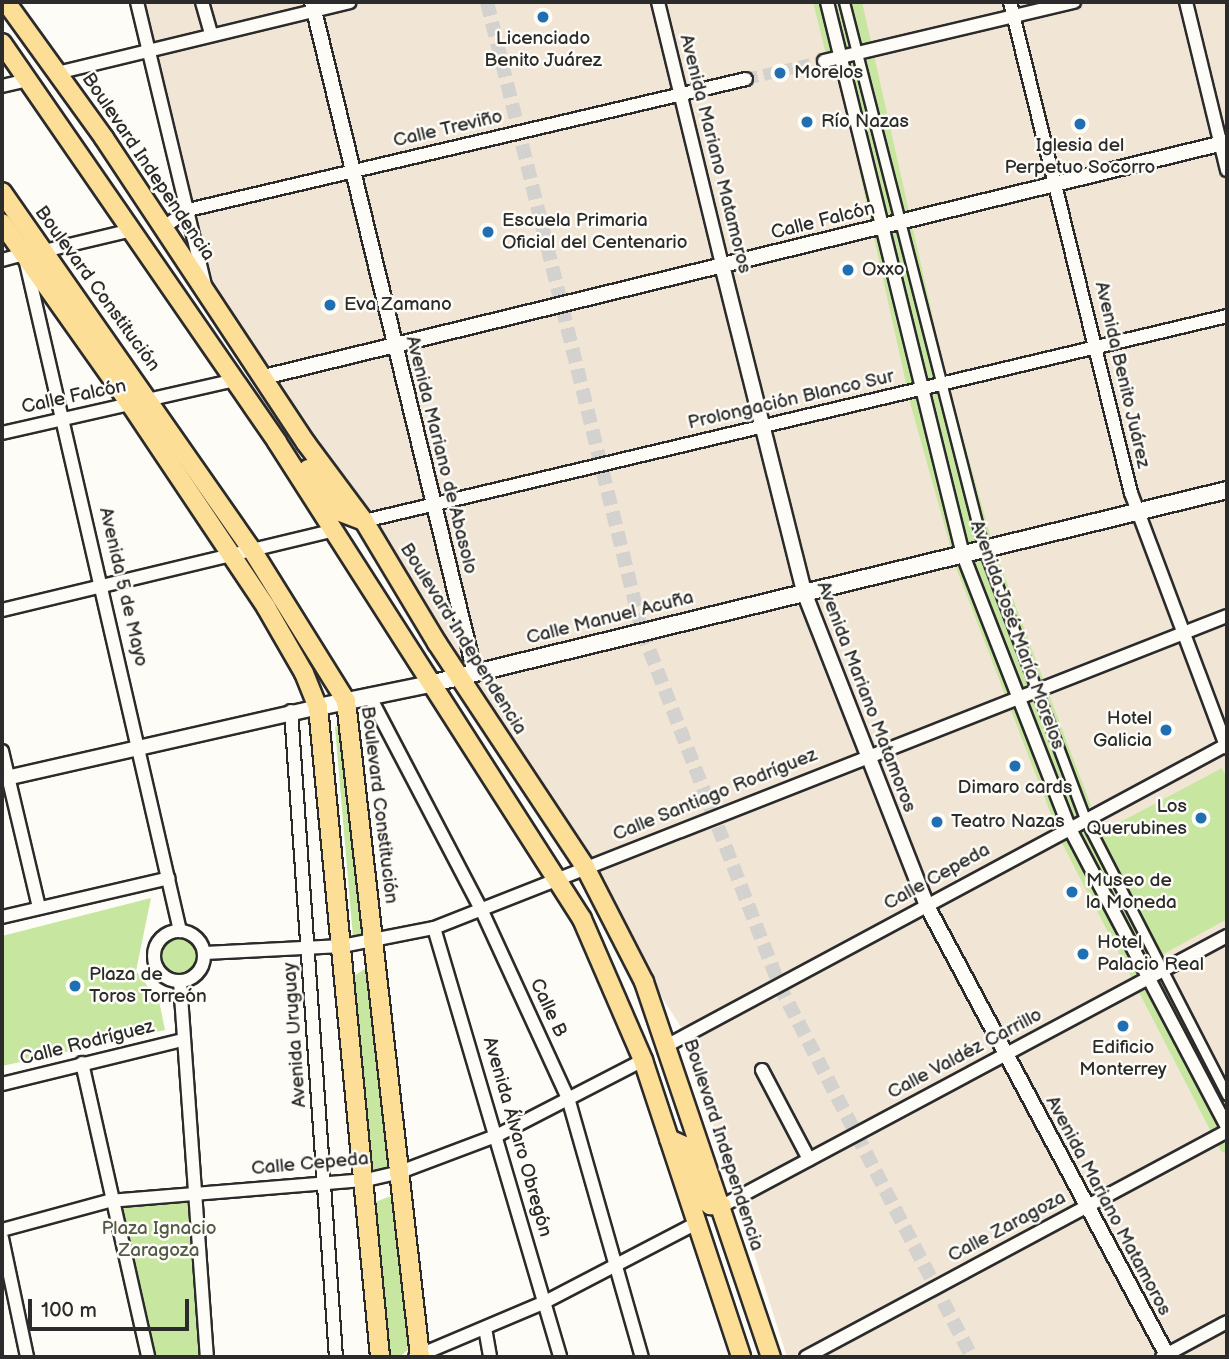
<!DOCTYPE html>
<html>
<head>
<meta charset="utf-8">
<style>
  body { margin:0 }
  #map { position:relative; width:1229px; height:1359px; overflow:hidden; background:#fdfcf7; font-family:"Balsamiq Sans",sans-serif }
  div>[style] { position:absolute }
  .built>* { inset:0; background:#f1e5d5 }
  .green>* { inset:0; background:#c7e69f }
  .round { border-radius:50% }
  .minor-tunnel>* { height:12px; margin-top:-6px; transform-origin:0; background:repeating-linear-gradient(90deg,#d3d2ce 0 12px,transparent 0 18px) }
  .tertiary-tunnel>* { height:14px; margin-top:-7px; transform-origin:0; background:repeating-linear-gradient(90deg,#d3d2ce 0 14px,transparent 0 21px) }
  .roads { filter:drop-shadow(2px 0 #2b2b2b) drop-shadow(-2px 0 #2b2b2b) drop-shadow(0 2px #2b2b2b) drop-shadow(0 -2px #2b2b2b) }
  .pedestrian>* { height:9px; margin:-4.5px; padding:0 4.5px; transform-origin:4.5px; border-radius:4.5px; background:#fdfcf7 }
  .minor>* { height:12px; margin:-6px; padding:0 6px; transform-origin:6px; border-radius:6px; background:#fdfcf7 }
  .minor>.ring { margin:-6px; padding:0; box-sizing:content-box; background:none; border:12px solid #fdfcf7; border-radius:50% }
  .tertiary>* { height:14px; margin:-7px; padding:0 7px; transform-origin:7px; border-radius:7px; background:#fdfcf7 }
  .secondary>* { height:16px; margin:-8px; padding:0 8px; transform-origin:8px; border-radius:8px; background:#fdfcf7 }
  .primary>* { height:18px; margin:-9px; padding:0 9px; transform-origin:9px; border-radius:9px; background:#fcde96 }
  .dots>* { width:19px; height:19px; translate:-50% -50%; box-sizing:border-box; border:4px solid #fdfcf7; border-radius:50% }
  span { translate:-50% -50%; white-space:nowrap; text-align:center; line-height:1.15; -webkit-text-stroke:5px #fdfcf7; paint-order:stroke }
  .poi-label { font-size:19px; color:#2b2b2b }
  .left { translate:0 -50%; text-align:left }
  .right { translate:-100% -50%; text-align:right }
  .street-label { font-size:19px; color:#2b2b2b }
  .park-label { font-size:19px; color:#525a48 }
  .frame { position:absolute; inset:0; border:4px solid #2b2b2b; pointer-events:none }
  .scale { position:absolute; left:28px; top:1299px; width:161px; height:32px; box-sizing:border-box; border:4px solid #2b2b2b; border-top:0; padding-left:9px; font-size:21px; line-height:24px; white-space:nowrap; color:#2b2b2b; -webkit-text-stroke:5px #fdfcf7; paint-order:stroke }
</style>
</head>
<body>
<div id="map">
  <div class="built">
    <div style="clip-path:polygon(140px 2px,1227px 2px,1227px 1357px,787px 1357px,683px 1030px,211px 296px)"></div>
  </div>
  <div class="green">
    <div style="clip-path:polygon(813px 2px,862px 2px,946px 376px,993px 546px,1091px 806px,1085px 809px,1098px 834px,1222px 768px,1227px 778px,1227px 919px,1162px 955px,1227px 1081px,1227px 1154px,1221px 1151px,1062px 843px,957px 570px,911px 406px,839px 78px,826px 54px)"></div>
    <div style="clip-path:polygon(341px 725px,364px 932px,353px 937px,335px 727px)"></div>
    <div style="clip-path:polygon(151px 898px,136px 971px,159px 1001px,165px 1030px,2px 1066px,2px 936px)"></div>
    <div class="round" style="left:158px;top:936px;width:42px;height:42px"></div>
    <div style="clip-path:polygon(366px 968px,377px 998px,391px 1164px,376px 1172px,369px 1169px,354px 976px)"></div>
    <div style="clip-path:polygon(195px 1193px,206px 1357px,148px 1357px,110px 1201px)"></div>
    <div style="clip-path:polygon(391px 1196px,395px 1200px,408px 1350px,399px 1357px,384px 1357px,373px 1203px)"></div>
  </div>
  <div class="minor-tunnel">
    <div style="left:746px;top:79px;width:80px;rotate:-13deg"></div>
  </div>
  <div class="tertiary-tunnel">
    <div style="left:487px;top:2px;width:648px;rotate:76.16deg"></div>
    <div style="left:642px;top:631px;width:380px;rotate:68.8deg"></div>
    <div style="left:779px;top:985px;width:419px;rotate:62.6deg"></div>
  </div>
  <div class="roads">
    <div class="pedestrian">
      <div style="left:844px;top:2px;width:566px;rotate:75.67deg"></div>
      <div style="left:984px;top:550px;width:290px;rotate:69.4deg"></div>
      <div style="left:1086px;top:821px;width:308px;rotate:62.8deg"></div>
    </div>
    <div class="minor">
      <div style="left:137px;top:2px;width:291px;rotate:76.5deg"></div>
      <div style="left:202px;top:2px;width:33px;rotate:74deg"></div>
      <div style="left:658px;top:2px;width:271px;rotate:76.3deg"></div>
      <div style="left:827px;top:2px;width:569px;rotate:76.18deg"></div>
      <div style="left:963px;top:555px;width:294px;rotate:68.7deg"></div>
      <div style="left:1070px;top:829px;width:337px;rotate:62.2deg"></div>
      <div style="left:1010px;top:2px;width:506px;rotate:76.16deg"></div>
      <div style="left:1131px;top:493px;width:272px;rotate:69.4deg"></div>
      <div style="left:1186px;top:2px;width:173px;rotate:76.3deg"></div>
      <div style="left:824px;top:61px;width:257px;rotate:-13.3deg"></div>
      <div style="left:57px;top:73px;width:301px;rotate:-13.6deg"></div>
      <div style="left:2px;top:86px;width:28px;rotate:-13deg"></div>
      <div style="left:164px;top:227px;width:29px;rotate:-35deg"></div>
      <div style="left:188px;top:210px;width:573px;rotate:-13.21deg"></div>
      <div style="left:44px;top:251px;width:90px;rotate:-13.4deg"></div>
      <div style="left:2px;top:260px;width:23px;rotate:-15deg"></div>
      <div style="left:24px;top:254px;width:695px;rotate:77.02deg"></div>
      <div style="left:2px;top:433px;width:240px;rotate:-12.8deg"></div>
      <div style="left:364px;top:521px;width:887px;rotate:-13.36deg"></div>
      <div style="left:2px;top:610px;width:342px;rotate:-13.5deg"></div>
      <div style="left:369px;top:695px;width:242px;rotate:62.4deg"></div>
      <div style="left:481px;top:909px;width:208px;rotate:65.3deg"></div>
      <div style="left:568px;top:1098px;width:269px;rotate:74.1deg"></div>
      <div style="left:291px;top:711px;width:648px;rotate:86.02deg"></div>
      <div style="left:2px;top:751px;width:160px;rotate:76.7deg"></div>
      <div style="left:2px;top:917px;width:171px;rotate:-13.1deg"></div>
      <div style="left:434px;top:928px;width:447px;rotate:73.6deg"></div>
      <div class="ring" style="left:154px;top:931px;width:38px;height:38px"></div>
      <div style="left:205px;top:953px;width:137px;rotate:-2.9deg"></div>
      <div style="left:342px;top:946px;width:94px;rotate:-11.1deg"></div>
      <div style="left:434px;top:928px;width:852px;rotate:-21.48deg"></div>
      <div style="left:180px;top:982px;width:376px;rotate:85.9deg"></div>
      <div style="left:668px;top:1045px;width:634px;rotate:-28.26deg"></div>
      <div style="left:82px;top:1063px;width:301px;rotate:77.3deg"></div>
      <div style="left:762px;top:1070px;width:101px;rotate:62.2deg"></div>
      <div style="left:2px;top:1084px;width:185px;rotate:-13.7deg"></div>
      <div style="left:722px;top:1206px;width:573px;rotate:-28.13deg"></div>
      <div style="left:2px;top:1230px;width:111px;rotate:-15.2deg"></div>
      <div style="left:109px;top:1201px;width:258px;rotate:-4.7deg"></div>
      <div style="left:366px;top:1180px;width:35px;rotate:-13deg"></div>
      <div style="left:400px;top:1172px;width:105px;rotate:-20.7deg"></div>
      <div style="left:498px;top:1135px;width:163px;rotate:-27.3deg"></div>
      <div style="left:2px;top:1238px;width:122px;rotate:78.1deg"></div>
      <div style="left:485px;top:1328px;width:29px;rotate:80deg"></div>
      <div style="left:415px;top:1357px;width:141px;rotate:-22.9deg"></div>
      <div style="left:545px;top:1302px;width:171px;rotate:-27.5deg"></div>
      <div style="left:806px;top:1357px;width:478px;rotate:-28.2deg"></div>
      <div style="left:1162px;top:1357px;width:74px;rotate:-28.3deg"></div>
    </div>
    <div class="tertiary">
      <div style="left:312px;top:2px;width:691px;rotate:76.35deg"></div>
      <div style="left:722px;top:265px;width:337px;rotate:75.9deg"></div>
      <div style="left:804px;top:592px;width:337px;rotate:68.6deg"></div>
      <div style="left:927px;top:906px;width:511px;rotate:61.88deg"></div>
      <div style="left:264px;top:377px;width:991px;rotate:-13.71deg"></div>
      <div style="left:2px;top:779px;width:324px;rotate:-12.8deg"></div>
    </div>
    <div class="secondary">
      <div style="left:318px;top:707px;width:114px;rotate:-11.6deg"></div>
      <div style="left:430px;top:684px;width:820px;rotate:-13.68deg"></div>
    </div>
    <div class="primary">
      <div style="left:6px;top:2px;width:168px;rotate:54.2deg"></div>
      <div style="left:104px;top:138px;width:366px;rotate:56.5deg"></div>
      <div style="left:306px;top:443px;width:97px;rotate:53.4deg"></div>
      <div style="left:364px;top:521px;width:142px;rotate:59.1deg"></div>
      <div style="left:437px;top:643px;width:268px;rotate:56.5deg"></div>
      <div style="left:585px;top:867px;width:129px;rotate:62.8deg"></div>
      <div style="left:644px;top:982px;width:396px;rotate:71.3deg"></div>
      <div style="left:2px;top:43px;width:485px;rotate:55.4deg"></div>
      <div style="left:277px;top:442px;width:566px;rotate:57.4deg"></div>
      <div style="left:582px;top:919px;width:154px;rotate:66.6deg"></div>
      <div style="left:643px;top:1060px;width:313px;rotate:71.7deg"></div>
      <div style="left:2px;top:192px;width:437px;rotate:55.1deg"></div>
      <div style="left:252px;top:550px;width:178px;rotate:58.1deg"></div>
      <div style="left:346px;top:701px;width:660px;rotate:83.56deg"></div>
      <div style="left:2px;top:223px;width:223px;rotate:54.7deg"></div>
      <div style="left:131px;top:405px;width:243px;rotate:56.2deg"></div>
      <div style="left:266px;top:607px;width:76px;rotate:60.1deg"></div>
      <div style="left:304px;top:673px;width:37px;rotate:68deg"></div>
      <div style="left:318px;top:707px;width:653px;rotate:84.55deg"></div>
      <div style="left:308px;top:469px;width:52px;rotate:54.5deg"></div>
      <div style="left:338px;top:511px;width:28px;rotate:21deg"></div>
      <div style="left:669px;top:1139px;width:17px;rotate:24deg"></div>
      <div style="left:685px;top:1146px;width:55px;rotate:71.9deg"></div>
      <div style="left:702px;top:1198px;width:11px;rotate:41deg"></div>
      <div style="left:710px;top:1205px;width:12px;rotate:5deg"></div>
    </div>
  </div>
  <div class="dots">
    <div style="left:543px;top:17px;background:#1f6fb2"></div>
    <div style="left:780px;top:73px;background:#1f6fb2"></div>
    <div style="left:807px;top:122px;background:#1f6fb2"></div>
    <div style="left:1080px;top:124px;background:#1f6fb2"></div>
    <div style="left:488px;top:232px;background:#1f6fb2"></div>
    <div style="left:848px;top:270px;background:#1f6fb2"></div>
    <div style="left:330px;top:305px;background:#1f6fb2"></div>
    <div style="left:1166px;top:730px;background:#1f6fb2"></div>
    <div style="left:1015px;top:766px;background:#1f6fb2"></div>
    <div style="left:1201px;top:818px;background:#1f6fb2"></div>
    <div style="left:937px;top:822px;background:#1f6fb2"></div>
    <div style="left:1072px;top:892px;background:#1f6fb2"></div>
    <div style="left:1083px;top:954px;background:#1f6fb2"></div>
    <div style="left:75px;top:986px;background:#1f6fb2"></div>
    <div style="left:1123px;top:1026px;background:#1f6fb2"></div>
  </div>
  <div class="poi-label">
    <span style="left:543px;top:50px">Licenciado<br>Benito Juárez</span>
    <span class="left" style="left:794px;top:73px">Morelos</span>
    <span class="left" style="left:821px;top:122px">Río Nazas</span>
    <span style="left:1080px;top:157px">Iglesia del<br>Perpetuo Socorro</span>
    <span class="left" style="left:502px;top:232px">Escuela Primaria<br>Oficial del Centenario</span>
    <span class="left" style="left:862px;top:270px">Oxxo</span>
    <span class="left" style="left:344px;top:305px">Eva Zamano</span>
    <span class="right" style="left:1152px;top:730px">Hotel<br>Galicia</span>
    <span style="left:1015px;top:788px">Dimaro cards</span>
    <span class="right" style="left:1187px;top:818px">Los<br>Querubines</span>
    <span class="left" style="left:951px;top:822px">Teatro Nazas</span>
    <span class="left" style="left:1086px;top:892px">Museo de<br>la Moneda</span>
    <span class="left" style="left:1097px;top:954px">Hotel<br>Palacio Real</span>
    <span class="left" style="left:89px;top:986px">Plaza de<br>Toros Torreón</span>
    <span style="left:1123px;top:1059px">Edificio<br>Monterrey</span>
  </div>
  <div class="street-label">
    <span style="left:448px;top:129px;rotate:-13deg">Calle Treviño</span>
    <span style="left:715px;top:154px;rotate:76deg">Avenida Mariano Matamoros</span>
    <span style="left:148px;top:167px;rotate:56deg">Boulevard Independencia</span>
    <span style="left:823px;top:221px;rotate:-14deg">Calle Falcón</span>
    <span style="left:97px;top:289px;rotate:54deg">Boulevard Constitución</span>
    <span style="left:1122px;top:375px;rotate:77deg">Avenida Benito Juárez</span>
    <span style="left:74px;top:397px;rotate:-12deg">Calle Falcón</span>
    <span style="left:791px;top:400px;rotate:-13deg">Prolongación Blanco Sur</span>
    <span style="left:441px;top:455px;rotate:76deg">Avenida Mariano de Abasolo</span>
    <span style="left:123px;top:587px;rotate:77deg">Avenida 5 de Mayo</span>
    <span style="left:610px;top:618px;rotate:-14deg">Calle Manuel Acuña</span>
    <span style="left:1017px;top:635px;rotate:70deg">Avenida José María Morelos</span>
    <span style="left:463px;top:639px;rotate:58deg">Boulevard Independencia</span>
    <span style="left:866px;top:697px;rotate:69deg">Avenida Mariano Matamoros</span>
    <span style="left:715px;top:795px;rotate:-22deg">Calle Santiago Rodríguez</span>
    <span style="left:379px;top:805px;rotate:83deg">Boulevard Constitución</span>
    <span style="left:937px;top:877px;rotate:-29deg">Calle Cepeda</span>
    <span style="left:548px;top:1008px;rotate:65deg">Calle B</span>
    <span style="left:295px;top:1035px;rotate:-94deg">Avenida Uruguay</span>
    <span style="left:87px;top:1043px;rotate:-14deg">Calle Rodríguez</span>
    <span style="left:965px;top:1054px;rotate:-28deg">Calle Valdéz Carrillo</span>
    <span style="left:517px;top:1137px;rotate:74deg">Avenida Álvaro Obregón</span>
    <span style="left:723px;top:1145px;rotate:72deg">Boulevard Independencia</span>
    <span style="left:310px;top:1164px;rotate:-5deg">Calle Cepeda</span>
    <span style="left:1108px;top:1206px;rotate:62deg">Avenida Mariano Matamoros</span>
    <span style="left:1007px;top:1227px;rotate:-28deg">Calle Zaragoza</span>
  </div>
  <div class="park-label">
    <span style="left:159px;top:1240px">Plaza Ignacio<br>Zaragoza</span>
  </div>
  <div class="frame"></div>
  <div class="scale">100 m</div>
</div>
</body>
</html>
